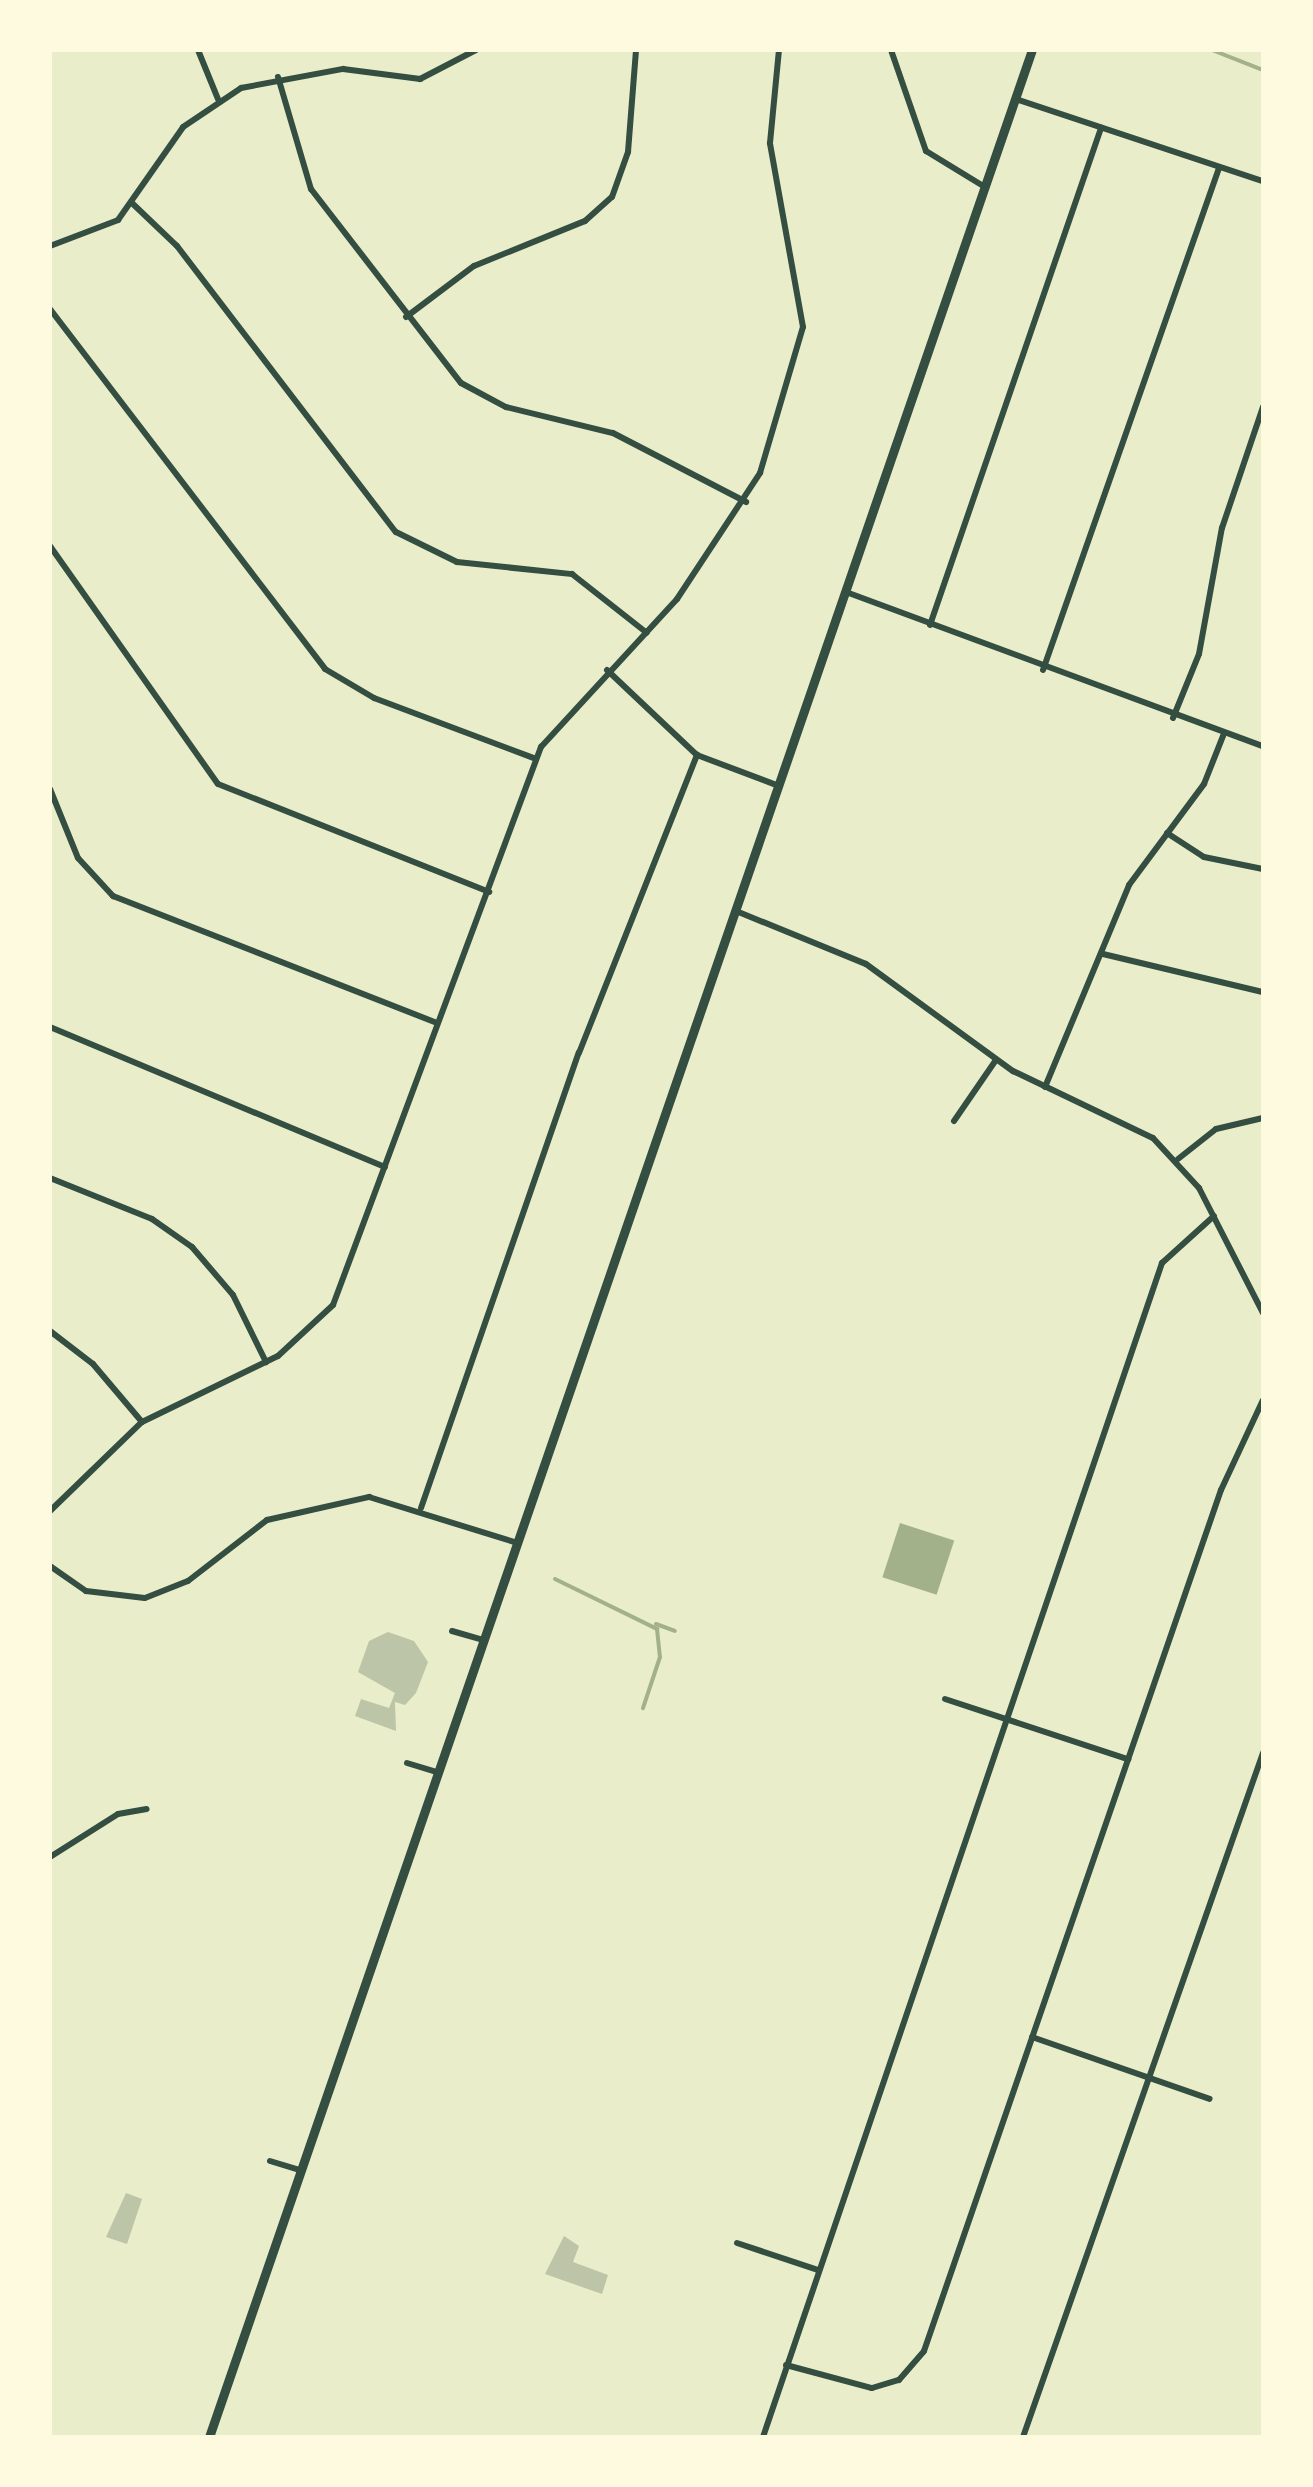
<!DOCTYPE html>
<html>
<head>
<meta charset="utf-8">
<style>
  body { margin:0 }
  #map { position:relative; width:1313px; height:2487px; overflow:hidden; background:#e9edc9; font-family:Poppins,sans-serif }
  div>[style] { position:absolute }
  .water>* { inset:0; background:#a3b18a; transform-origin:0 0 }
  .stream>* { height:4px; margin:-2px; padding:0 2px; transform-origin:2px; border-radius:2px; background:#a3b18a }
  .building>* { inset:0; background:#bcc5a7 }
  .minor>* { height:6px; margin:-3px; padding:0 3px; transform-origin:3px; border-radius:3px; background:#344e41 }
  .secondary>* { height:9px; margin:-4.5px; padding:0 4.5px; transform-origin:4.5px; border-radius:4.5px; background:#344e41 }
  span { translate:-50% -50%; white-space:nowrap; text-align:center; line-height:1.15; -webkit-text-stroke:10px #fefae0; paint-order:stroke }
  .frame { position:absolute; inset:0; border:52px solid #fefae0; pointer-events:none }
</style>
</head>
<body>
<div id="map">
  <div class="water">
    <div style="left:900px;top:1523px;width:57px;height:57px;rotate:18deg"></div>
  </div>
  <div class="stream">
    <div style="left:1212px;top:50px;width:55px;rotate:21.4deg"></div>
    <div style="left:555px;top:1579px;width:114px;rotate:26.1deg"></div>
    <div style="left:657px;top:1629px;width:28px;rotate:84deg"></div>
    <div style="left:660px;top:1657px;width:54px;rotate:108.4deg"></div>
    <div style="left:656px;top:1624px;width:20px;rotate:20deg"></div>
  </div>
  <div class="building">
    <div style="clip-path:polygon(388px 1632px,414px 1641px,428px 1662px,416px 1693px,405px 1705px,395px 1702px,396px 1731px,355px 1716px,361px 1699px,389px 1708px,395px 1693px,358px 1672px,369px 1641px)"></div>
    <div style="clip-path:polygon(126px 2193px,142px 2199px,127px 2244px,106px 2237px)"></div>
    <div style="clip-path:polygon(564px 2236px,579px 2246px,573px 2262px,608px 2275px,602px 2294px,545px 2274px)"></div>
  </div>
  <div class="minor">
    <div style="left:198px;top:50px;width:53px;rotate:67.8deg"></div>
    <div style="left:891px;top:50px;width:107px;rotate:70.9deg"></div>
    <div style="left:926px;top:151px;width:69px;rotate:31.4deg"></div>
    <div style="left:278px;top:77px;width:117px;rotate:73.6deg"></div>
    <div style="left:311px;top:189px;width:245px;rotate:52.3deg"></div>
    <div style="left:461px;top:383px;width:51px;rotate:28.1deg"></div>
    <div style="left:506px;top:407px;width:110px;rotate:13.7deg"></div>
    <div style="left:613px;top:433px;width:150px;rotate:27.4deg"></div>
    <div style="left:1016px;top:99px;width:260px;rotate:18.4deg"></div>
    <div style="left:133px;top:204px;width:61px;rotate:43.7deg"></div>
    <div style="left:177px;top:246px;width:360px;rotate:52.6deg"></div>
    <div style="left:396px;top:532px;width:68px;rotate:26.2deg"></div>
    <div style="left:457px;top:562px;width:116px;rotate:6deg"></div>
    <div style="left:572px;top:574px;width:95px;rotate:38.2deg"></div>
    <div style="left:50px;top:246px;width:73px;rotate:-20.9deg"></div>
    <div style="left:118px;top:220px;width:113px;rotate:-55deg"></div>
    <div style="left:183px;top:127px;width:70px;rotate:-33.9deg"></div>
    <div style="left:241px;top:88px;width:104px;rotate:-10.6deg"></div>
    <div style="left:343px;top:69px;width:78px;rotate:7.4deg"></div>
    <div style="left:420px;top:79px;width:63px;rotate:-27.4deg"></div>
    <div style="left:50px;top:309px;width:453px;rotate:52.6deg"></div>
    <div style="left:325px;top:669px;width:57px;rotate:30.6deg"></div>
    <div style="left:374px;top:698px;width:173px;rotate:20.6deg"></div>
    <div style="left:406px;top:317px;width:85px;rotate:-36.9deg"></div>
    <div style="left:474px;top:266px;width:120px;rotate:-22.1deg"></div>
    <div style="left:585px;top:221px;width:36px;rotate:-42deg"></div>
    <div style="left:612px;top:197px;width:48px;rotate:-70.4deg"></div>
    <div style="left:628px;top:152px;width:102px;rotate:-85.5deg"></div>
    <div style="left:50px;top:546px;width:291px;rotate:54.8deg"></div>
    <div style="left:218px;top:784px;width:292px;rotate:21.7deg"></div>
    <div style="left:846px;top:592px;width:445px;rotate:20.3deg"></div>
    <div style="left:930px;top:625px;width:526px;rotate:-71.01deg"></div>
    <div style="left:607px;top:670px;width:124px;rotate:43.4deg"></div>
    <div style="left:697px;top:755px;width:88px;rotate:20.7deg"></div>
    <div style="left:1043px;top:670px;width:532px;rotate:-70.68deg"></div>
    <div style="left:1173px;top:718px;width:69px;rotate:-67.9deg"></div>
    <div style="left:1199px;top:654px;width:128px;rotate:-79.7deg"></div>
    <div style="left:1222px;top:528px;width:128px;rotate:-71.3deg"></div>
    <div style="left:50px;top:789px;width:74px;rotate:67.9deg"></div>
    <div style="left:78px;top:858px;width:52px;rotate:47.4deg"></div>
    <div style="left:113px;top:896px;width:346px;rotate:21.4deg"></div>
    <div style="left:1167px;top:833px;width:44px;rotate:33deg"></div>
    <div style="left:1204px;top:857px;width:60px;rotate:11.5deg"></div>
    <div style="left:736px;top:911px;width:140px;rotate:22.2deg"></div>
    <div style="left:866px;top:964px;width:182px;rotate:36.1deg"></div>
    <div style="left:1013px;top:1071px;width:155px;rotate:25.6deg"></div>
    <div style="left:1153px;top:1138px;width:68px;rotate:47.4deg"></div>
    <div style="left:1199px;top:1188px;width:140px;rotate:62.9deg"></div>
    <div style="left:1103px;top:954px;width:164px;rotate:13.4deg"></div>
    <div style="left:50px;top:1027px;width:363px;rotate:22.7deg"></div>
    <div style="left:1045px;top:1087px;width:219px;rotate:-67.4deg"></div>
    <div style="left:1129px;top:885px;width:126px;rotate:-53.4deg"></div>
    <div style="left:1204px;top:784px;width:52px;rotate:-68.4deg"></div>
    <div style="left:954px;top:1121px;width:74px;rotate:-55.5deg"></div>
    <div style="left:1178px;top:1159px;width:48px;rotate:-38.3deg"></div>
    <div style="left:1216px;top:1129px;width:48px;rotate:-13.2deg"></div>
    <div style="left:50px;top:1178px;width:110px;rotate:21.9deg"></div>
    <div style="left:152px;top:1219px;width:49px;rotate:35deg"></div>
    <div style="left:192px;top:1247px;width:63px;rotate:49.5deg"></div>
    <div style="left:233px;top:1295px;width:75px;rotate:63.8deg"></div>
    <div style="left:50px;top:1331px;width:54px;rotate:37.5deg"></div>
    <div style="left:93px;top:1364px;width:76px;rotate:49.8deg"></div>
    <div style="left:421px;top:1508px;width:482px;rotate:-70.9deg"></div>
    <div style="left:579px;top:1053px;width:321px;rotate:-68.4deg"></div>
    <div style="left:50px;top:1511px;width:128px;rotate:-44.1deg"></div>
    <div style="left:142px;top:1422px;width:151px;rotate:-25.9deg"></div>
    <div style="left:278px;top:1356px;width:75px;rotate:-42.8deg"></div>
    <div style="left:333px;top:1305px;width:596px;rotate:-69.56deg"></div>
    <div style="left:541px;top:747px;width:201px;rotate:-47.4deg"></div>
    <div style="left:677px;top:599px;width:151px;rotate:-56.6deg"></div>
    <div style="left:760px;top:473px;width:152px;rotate:-73.6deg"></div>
    <div style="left:803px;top:327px;width:187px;rotate:-100.2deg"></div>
    <div style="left:770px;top:143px;width:93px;rotate:-84.5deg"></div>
    <div style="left:50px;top:1566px;width:44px;rotate:34.8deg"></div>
    <div style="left:86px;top:1591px;width:59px;rotate:6.8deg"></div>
    <div style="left:145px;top:1598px;width:46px;rotate:-21.6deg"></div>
    <div style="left:188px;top:1581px;width:100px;rotate:-37.7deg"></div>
    <div style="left:267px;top:1520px;width:105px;rotate:-12.7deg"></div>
    <div style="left:369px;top:1497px;width:156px;rotate:17.2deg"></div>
    <div style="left:452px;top:1631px;width:33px;rotate:16deg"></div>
    <div style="left:945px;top:1699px;width:193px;rotate:18.2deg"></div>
    <div style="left:407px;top:1763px;width:34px;rotate:17deg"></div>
    <div style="left:50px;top:1857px;width:80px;rotate:-32.3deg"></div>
    <div style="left:118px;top:1814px;width:29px;rotate:-10deg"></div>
    <div style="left:1032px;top:2037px;width:188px;rotate:19.2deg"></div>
    <div style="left:270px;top:2161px;width:34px;rotate:17deg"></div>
    <div style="left:737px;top:2243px;width:85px;rotate:18.4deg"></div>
    <div style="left:786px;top:2365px;width:89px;rotate:15deg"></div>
    <div style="left:872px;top:2388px;width:28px;rotate:-17deg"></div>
    <div style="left:899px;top:2380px;width:38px;rotate:-49deg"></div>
    <div style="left:924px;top:2351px;width:911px;rotate:-70.97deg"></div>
    <div style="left:1221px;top:1490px;width:99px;rotate:-65deg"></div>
    <div style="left:763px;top:2437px;width:1240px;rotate:-71.23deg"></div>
    <div style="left:1162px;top:1263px;width:70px;rotate:-42.1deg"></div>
    <div style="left:1023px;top:2437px;width:725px;rotate:-70.67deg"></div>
  </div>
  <div class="secondary">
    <div style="left:209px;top:2437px;width:2525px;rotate:-70.98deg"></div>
  </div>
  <div class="frame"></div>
</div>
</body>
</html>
